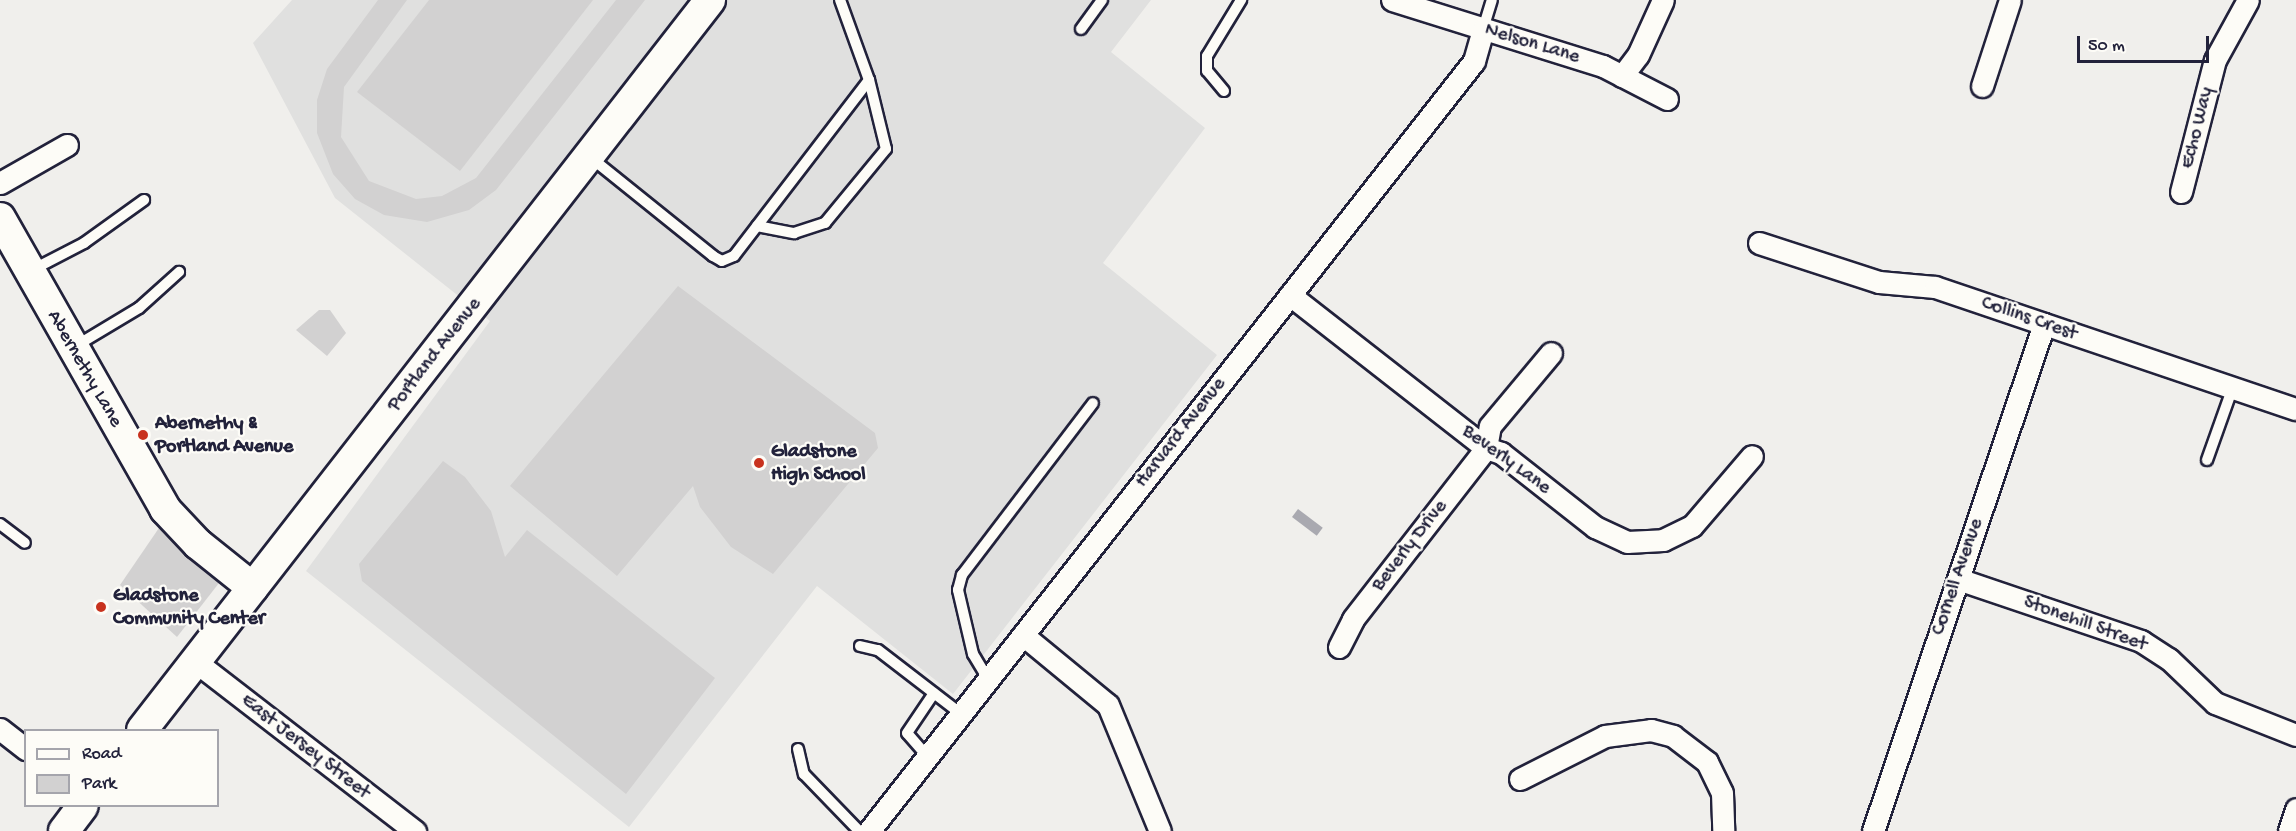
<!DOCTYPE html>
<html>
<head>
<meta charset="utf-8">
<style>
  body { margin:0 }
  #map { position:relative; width:2296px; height:831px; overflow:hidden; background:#f0efec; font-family:"Gochi Hand",sans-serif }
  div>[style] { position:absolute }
  .built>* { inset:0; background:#e0e0df }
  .green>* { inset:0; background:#d2d1d1 }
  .water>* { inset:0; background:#a9a9b0; transform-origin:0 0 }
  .roads { filter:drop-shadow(2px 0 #22223b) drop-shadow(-2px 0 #22223b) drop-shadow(0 2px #22223b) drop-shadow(0 -2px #22223b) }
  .lane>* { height:10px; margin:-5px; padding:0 5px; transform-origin:5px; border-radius:5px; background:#fdfcf7 }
  .street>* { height:21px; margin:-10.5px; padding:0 10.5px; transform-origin:10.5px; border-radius:10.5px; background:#fdfcf7 }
  .secondary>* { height:30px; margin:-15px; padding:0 15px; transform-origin:15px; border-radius:15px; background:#fdfcf7 }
  .dots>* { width:16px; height:16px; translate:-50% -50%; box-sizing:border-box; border:3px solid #fdfcf7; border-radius:50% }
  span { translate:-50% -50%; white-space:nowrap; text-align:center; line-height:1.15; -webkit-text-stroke:4.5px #fdfcf7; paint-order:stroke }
  .street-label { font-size:20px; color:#22223b }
  .poi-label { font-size:20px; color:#22223b; font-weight:700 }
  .left { translate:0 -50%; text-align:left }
  .legend { position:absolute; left:24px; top:729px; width:195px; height:78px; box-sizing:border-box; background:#fdfcf7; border:2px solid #a5a5ac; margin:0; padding:8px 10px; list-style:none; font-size:18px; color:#22223b }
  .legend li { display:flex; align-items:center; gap:12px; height:30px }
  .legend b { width:30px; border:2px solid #a5a5ac }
  .scale { position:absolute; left:2077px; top:36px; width:132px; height:27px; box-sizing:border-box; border:3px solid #22223b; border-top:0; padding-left:8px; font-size:18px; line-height:21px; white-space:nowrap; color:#22223b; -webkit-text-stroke:4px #fdfcf7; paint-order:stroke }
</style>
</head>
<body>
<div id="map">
  <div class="built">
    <div style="clip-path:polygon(292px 0,1151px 0,1111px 52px,1205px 128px,1103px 263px,1217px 355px,953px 694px,817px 586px,629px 827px,306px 571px,490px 321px,335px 198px,253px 43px)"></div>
  </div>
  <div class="green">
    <div style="clip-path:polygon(378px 0,407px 0,344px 87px,341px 137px,369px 181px,416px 199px,442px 196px,476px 178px,616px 0,645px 0,496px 190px,469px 210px,427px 222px,384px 215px,355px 199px,333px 174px,317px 133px,317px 100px,327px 69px)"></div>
    <div style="clip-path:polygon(429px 0,593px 0,460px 171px,357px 92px)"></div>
    <div style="clip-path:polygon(678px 286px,875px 433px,878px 448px,773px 574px,731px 547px,700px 507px,693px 486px,617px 576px,510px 486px)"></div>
    <div style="clip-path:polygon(319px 310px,330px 310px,346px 333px,327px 356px,296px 330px)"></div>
    <div style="clip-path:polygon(443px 461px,465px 477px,491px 511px,505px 557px,527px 530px,715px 678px,626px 794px,362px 581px,359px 564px)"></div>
    <div style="clip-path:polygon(161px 525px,219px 583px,177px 637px,120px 585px)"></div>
  </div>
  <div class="water">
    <div style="left:1298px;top:509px;width:31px;height:10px;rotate:37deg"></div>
  </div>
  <div class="roads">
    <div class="lane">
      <div style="left:1081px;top:29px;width:36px;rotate:-54deg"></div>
      <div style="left:1483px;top:29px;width:30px;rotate:-73deg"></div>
      <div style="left:1224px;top:91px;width:26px;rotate:-130deg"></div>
      <div style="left:1207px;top:71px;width:15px;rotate:-90deg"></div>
      <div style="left:1207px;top:56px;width:66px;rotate:-58.7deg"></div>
      <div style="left:590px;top:157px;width:158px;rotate:38.8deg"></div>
      <div style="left:713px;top:256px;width:10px;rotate:29deg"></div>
      <div style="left:722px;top:261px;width:13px;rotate:-23deg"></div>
      <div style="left:734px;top:256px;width:222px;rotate:-52.5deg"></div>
      <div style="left:869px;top:80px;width:85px;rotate:-109.9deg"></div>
      <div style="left:757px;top:226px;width:38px;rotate:11deg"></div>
      <div style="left:794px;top:233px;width:33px;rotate:-18deg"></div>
      <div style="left:825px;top:223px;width:96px;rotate:-50.5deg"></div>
      <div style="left:886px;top:149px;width:71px;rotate:-103.8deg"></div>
      <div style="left:32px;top:270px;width:59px;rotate:-27.4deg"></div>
      <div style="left:84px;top:243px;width:74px;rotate:-35.6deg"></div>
      <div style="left:74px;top:347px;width:76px;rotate:-31deg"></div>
      <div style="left:139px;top:308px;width:54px;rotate:-42deg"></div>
      <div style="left:2207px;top:460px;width:77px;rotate:-70.4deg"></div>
      <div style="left:0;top:524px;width:31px;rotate:37deg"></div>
      <div style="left:860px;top:646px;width:18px;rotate:13deg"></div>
      <div style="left:878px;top:650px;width:105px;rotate:37.6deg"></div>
      <div style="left:988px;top:679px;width:29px;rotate:-121deg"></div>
      <div style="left:973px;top:654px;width:66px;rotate:-103.2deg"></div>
      <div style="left:958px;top:590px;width:16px;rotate:-75deg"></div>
      <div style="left:962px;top:575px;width:216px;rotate:-52.7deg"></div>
      <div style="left:798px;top:749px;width:26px;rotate:77deg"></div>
      <div style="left:804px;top:774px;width:79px;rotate:46deg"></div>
      <div style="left:927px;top:756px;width:30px;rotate:-131deg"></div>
      <div style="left:907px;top:733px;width:48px;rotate:-56deg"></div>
    </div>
    <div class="street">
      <div style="left:1392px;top:0;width:221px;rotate:17.4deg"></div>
      <div style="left:1603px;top:66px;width:72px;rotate:27.3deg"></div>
      <div style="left:1622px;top:76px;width:26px;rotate:-53deg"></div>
      <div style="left:1638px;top:55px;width:60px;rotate:-65.6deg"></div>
      <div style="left:1982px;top:86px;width:90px;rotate:-72deg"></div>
      <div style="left:0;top:183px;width:77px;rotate:-29.6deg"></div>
      <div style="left:2181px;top:192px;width:136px;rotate:-75.6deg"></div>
      <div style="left:2215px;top:60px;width:68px;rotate:-61.2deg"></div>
      <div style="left:1759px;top:243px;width:126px;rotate:18deg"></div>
      <div style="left:1879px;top:282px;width:56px;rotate:5.1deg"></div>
      <div style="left:1935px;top:287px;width:381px;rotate:18.7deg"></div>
      <div style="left:1290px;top:295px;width:249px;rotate:38deg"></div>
      <div style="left:1486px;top:448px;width:16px;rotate:18deg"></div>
      <div style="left:1501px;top:453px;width:120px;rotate:38.2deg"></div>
      <div style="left:1595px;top:527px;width:35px;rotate:25deg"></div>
      <div style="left:1627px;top:542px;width:36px;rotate:-3deg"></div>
      <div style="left:1663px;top:540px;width:32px;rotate:-26deg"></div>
      <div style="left:1692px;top:526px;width:92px;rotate:-49.4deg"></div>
      <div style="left:1958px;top:579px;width:193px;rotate:18.7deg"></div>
      <div style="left:2141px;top:641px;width:33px;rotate:33deg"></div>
      <div style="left:2169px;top:659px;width:64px;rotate:43.7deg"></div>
      <div style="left:2215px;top:703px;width:87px;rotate:21.6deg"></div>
      <div style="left:1023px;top:635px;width:110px;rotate:39.5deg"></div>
      <div style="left:1108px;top:705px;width:136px;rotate:67.6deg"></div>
      <div style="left:1339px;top:647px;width:31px;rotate:-63deg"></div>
      <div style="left:1353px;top:619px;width:217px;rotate:-52.1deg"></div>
      <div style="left:1486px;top:448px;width:22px;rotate:-80deg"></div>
      <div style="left:1490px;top:426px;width:95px;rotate:-50.1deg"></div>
      <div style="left:196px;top:662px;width:277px;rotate:37.7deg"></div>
      <div style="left:0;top:729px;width:33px;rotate:38deg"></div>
      <div style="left:1520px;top:779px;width:95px;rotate:-26.8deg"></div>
      <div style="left:1605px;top:736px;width:46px;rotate:-7.4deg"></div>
      <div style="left:1651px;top:730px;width:23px;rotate:15deg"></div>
      <div style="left:1673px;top:736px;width:43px;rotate:37.4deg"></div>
      <div style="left:1707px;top:762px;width:34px;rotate:64deg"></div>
      <div style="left:1722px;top:793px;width:38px;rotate:88deg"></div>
      <div style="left:869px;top:831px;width:979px;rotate:-51.84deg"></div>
      <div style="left:1474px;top:61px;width:33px;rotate:-74deg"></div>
      <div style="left:1873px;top:831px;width:535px;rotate:-71.36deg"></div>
      <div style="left:2289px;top:831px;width:23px;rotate:-72deg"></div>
    </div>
    <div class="secondary">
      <div style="left:0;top:218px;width:335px;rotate:60.4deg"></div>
      <div style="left:165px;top:509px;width:48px;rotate:46.7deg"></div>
      <div style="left:198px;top:544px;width:70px;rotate:38.7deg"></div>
      <div style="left:142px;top:730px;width:925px;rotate:-52.11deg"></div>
      <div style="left:64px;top:831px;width:31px;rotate:-53deg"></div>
    </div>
  </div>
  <div class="dots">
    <div style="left:143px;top:435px;background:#c8321e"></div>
    <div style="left:759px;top:463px;background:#c8321e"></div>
    <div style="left:101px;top:607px;background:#c8321e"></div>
  </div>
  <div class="street-label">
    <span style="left:1532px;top:44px;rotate:17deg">Nelson Lane</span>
    <span style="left:2198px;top:128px;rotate:-76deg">Echo Way</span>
    <span style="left:2029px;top:319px;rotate:19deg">Collins Crest</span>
    <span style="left:435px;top:355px;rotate:-52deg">Portland Avenue</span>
    <span style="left:84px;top:369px;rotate:60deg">Abernethy Lane</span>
    <span style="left:1181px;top:433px;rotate:-52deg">Harvard Avenue</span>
    <span style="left:1506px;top:460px;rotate:36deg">Beverly Lane</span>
    <span style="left:1410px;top:546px;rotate:-52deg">Beverly Drive</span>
    <span style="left:1958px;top:577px;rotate:-71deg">Cornell Avenue</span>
    <span style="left:2085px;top:624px;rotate:20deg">Stonehill Street</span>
    <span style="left:305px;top:747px;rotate:38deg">East Jersey Street</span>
  </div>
  <div class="poi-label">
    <span class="left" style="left:155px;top:436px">Abernethy &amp;<br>Portland Avenue</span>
    <span class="left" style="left:771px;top:464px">Gladstone<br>High School</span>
    <span class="left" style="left:113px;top:608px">Gladstone<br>Community Center</span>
  </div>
  <ul class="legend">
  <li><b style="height:8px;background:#fdfcf7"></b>Road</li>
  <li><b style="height:16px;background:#d2d1d1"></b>Park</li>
  </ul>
  <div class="scale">50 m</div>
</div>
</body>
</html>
